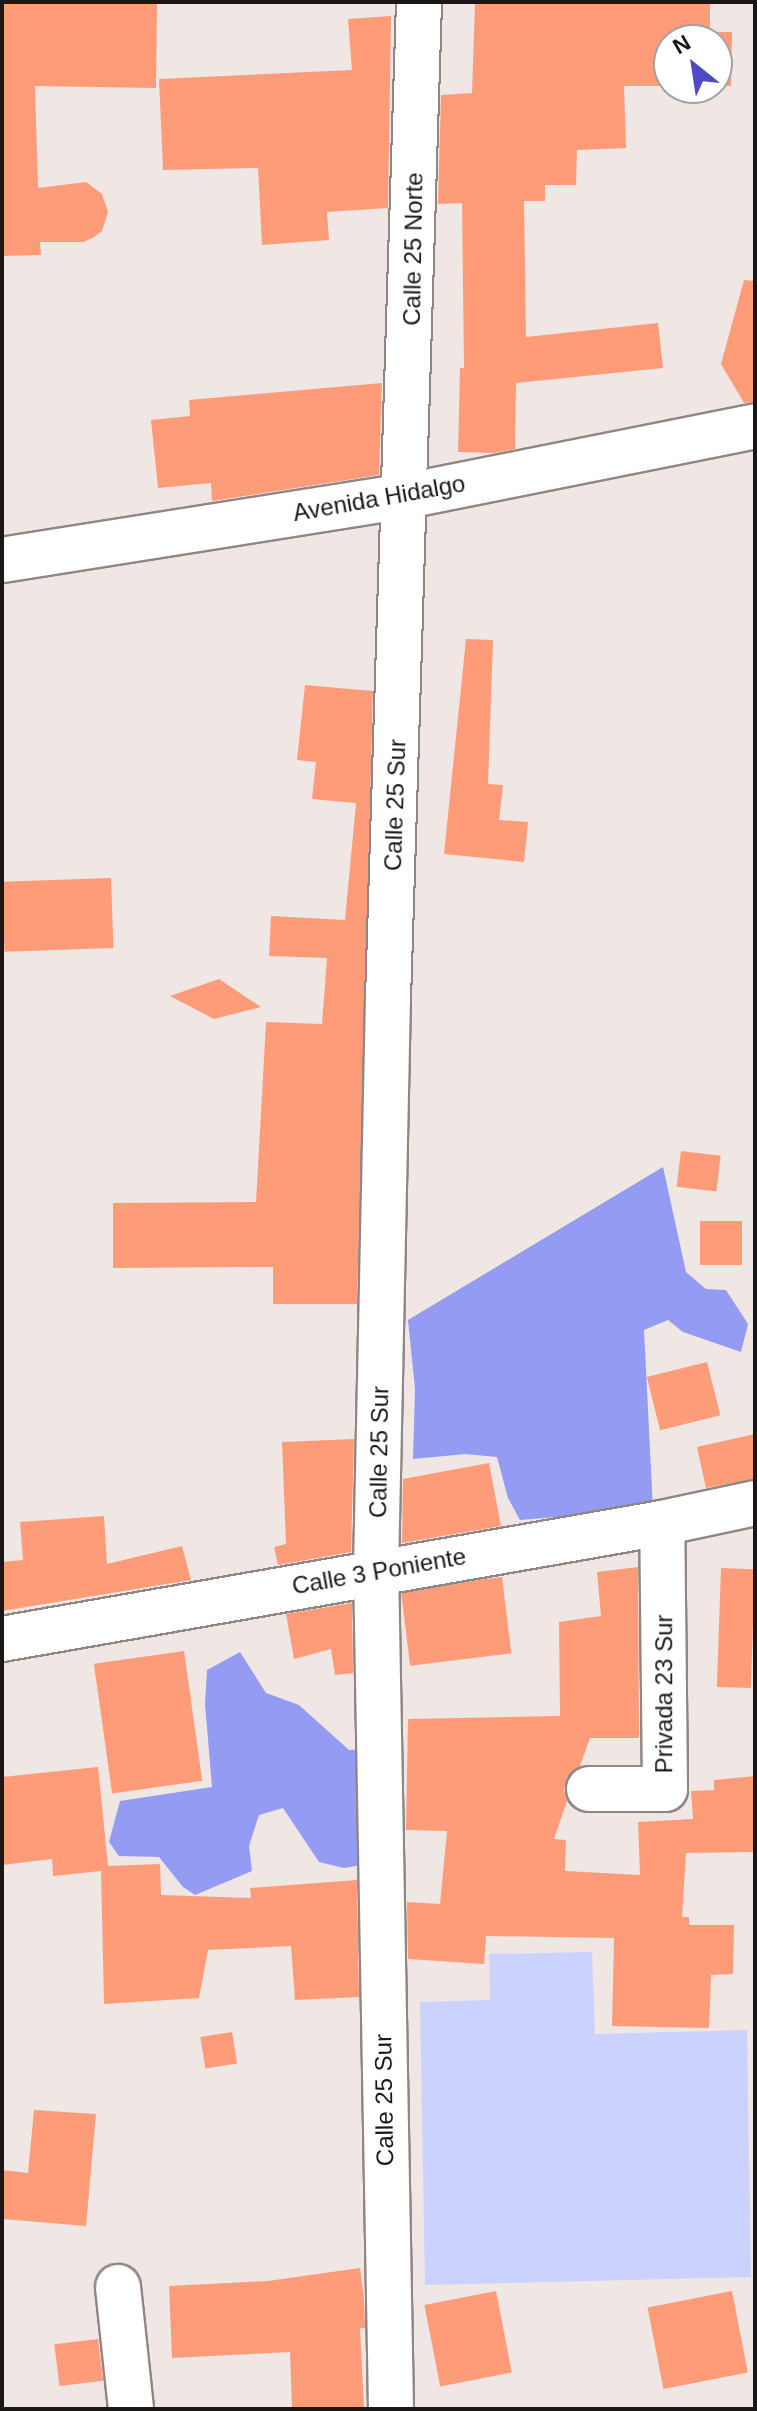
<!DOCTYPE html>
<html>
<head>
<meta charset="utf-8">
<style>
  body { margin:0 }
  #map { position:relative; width:757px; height:2411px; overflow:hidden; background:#f0e6e3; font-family:Arial,sans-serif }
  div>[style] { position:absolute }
  .green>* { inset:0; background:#ccd2fe }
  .forest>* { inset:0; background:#939bf2 }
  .building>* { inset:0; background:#fe9c7a; transform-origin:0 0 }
  .roads { filter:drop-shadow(2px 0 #908784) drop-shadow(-2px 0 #908784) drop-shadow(0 2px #908784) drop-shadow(0 -2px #908784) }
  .minor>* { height:44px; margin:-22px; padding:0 22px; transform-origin:22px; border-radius:22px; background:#fff }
  .tertiary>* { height:44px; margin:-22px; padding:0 22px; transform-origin:22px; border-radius:22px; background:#fff }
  span { translate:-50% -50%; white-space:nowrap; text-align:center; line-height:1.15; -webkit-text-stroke:7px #fff; paint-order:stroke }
  .street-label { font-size:24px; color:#1a1716 }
  .frame { position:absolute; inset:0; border:4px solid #1a1716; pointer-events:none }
  .north { position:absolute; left:653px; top:24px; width:80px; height:80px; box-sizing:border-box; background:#fff; border:2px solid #a3a2a2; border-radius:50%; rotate:330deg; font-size:22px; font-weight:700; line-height:32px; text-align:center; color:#1a1716 }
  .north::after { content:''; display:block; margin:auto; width:28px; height:36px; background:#4f4ac1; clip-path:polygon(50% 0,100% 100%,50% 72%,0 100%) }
</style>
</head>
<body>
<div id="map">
  <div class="green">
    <div style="clip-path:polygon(592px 1952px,595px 2034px,747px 2030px,751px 2277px,425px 2285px,420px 2002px,490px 2000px,489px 1954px)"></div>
  </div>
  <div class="forest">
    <div style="clip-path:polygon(663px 1167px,686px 1272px,706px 1289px,726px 1290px,748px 1324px,741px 1352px,683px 1332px,668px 1320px,644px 1330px,653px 1509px,520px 1520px,508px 1498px,497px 1457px,465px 1454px,413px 1459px,415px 1389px,408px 1320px)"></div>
    <div style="clip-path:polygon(240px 1652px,266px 1693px,299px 1705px,349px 1750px,373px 1748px,368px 1864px,344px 1868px,319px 1862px,283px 1808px,259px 1815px,249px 1846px,252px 1871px,195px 1895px,183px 1887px,159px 1857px,119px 1856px,109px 1842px,120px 1801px,212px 1787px,205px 1704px,207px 1670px)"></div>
  </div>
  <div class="building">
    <div style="clip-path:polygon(2px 2px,157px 2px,156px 88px,35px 86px,38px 188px,86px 182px,102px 194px,108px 212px,102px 231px,94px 237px,84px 242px,40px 242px,41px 255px,2px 256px)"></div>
    <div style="clip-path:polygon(475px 2px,710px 2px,710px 32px,732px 32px,731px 86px,717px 86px,717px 40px,669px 40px,669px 86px,624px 86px,626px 148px,577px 150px,576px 185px,545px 185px,545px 201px,524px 201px,526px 337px,658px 323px,663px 368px,516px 383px,515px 449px,494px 453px,458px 452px,460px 368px,464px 368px,462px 203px,438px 204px,441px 95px,472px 93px)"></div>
    <div style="clip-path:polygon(391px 16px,388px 208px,327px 212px,329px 240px,262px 245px,258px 168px,163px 170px,159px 79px,352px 70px,348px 19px)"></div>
    <div style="clip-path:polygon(744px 280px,755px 281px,755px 402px,744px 403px,721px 364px)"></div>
    <div style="clip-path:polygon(382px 383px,379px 475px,212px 501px,211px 483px,158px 488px,151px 420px,190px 416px,189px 400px)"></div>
    <div style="clip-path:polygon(466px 639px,493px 640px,488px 784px,503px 785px,499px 820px,528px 822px,524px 862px,444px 854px)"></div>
    <div style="clip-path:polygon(305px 685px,373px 691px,357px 1304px,273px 1304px,273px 1267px,113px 1268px,113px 1203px,256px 1202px,266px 1022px,322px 1024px,327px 958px,269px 956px,271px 916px,345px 920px,356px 803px,312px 799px,316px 762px,297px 760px)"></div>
    <div style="left:111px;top:878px;width:70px;height:109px;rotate:88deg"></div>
    <div style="clip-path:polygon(219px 979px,261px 1007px,214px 1019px,170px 996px)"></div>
    <div style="left:681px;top:1151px;width:40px;height:36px;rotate:7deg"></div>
    <div style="left:742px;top:1221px;width:44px;height:42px;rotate:90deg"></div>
    <div style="left:707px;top:1362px;width:55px;height:62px;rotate:76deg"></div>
    <div style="clip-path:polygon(755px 1434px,755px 1479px,706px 1488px,697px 1447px)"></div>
    <div style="clip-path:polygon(354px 1439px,351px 1552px,278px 1565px,274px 1547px,286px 1544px,282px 1442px)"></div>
    <div style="clip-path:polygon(489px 1463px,501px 1526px,402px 1543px,403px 1479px)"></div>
    <div style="clip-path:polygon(104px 1516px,107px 1564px,182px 1546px,191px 1580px,2px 1611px,2px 1562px,23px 1560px,20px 1522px)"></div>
    <div style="clip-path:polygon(638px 1567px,639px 1738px,590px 1738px,580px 1766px,567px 1777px,564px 1790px,567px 1801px,554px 1839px,566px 1840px,565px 1871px,640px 1875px,638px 1822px,693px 1819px,691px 1791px,714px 1790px,714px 1780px,755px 1776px,755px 1852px,686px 1853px,682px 1917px,689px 1917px,689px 1925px,734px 1925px,733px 1974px,711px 1975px,709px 2028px,612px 2026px,614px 1938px,486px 1936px,484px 1964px,408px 1959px,407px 1902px,440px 1904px,447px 1831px,406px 1830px,408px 1719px,560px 1716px,559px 1622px,601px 1616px,597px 1572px)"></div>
    <div style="left:721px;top:1568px;width:34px;height:119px;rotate:2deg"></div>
    <div style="left:502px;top:1577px;width:77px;height:102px;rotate:83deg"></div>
    <div style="clip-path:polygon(352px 1603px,353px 1673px,335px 1675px,331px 1649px,294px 1659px,286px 1614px)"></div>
    <div style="left:184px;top:1651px;width:131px;height:91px;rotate:82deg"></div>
    <div style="clip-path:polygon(98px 1767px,108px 1866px,160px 1864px,161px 1895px,251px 1898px,250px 1888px,357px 1880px,359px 1997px,295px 2000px,291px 1946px,208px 1950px,199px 1998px,104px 2004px,101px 1871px,53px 1876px,52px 1859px,2px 1865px,2px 1777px)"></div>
    <div style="left:232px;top:2032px;width:32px;height:32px;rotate:81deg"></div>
    <div style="clip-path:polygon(34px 2110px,96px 2114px,86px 2226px,2px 2219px,2px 2170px,28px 2173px)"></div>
    <div style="clip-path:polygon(360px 2268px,364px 2299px,365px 2328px,360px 2328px,364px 2409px,292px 2409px,290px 2352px,172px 2358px,169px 2286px,268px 2281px)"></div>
    <div style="left:496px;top:2291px;width:83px;height:73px;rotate:79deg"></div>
    <div style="left:732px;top:2291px;width:83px;height:86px;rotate:79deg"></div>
    <div style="left:98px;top:2339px;width:42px;height:44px;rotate:83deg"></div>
  </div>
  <div class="roads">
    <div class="minor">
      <div style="left:2px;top:560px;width:409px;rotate:-9deg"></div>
      <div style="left:2px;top:1639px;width:670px;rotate:-9.97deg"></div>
      <div style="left:662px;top:1523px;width:95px;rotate:-12.1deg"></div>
      <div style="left:589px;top:1789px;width:76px"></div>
      <div style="left:665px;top:1789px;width:266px;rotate:-90.6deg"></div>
      <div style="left:118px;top:2287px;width:123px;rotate:83.9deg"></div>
    </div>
    <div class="tertiary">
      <div style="left:406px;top:496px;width:356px;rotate:-11.3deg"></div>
      <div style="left:391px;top:2409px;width:839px;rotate:-91.02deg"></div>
      <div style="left:376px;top:1570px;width:571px;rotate:-88.8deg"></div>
      <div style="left:388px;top:999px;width:997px;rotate:-88.22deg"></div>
    </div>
  </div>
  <div class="street-label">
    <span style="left:413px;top:249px;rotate:-89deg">Calle 25 Norte</span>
    <span style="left:379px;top:498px;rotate:-10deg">Avenida Hidalgo</span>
    <span style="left:395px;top:805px;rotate:-88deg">Calle 25 Sur</span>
    <span style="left:379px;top:1452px;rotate:-89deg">Calle 25 Sur</span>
    <span style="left:379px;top:1571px;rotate:-10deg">Calle 3 Poniente</span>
    <span style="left:664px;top:1694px;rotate:-90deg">Privada 23 Sur</span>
    <span style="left:384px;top:2100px;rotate:-91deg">Calle 25 Sur</span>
  </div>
  <div class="frame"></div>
  <div class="north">N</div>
</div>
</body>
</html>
